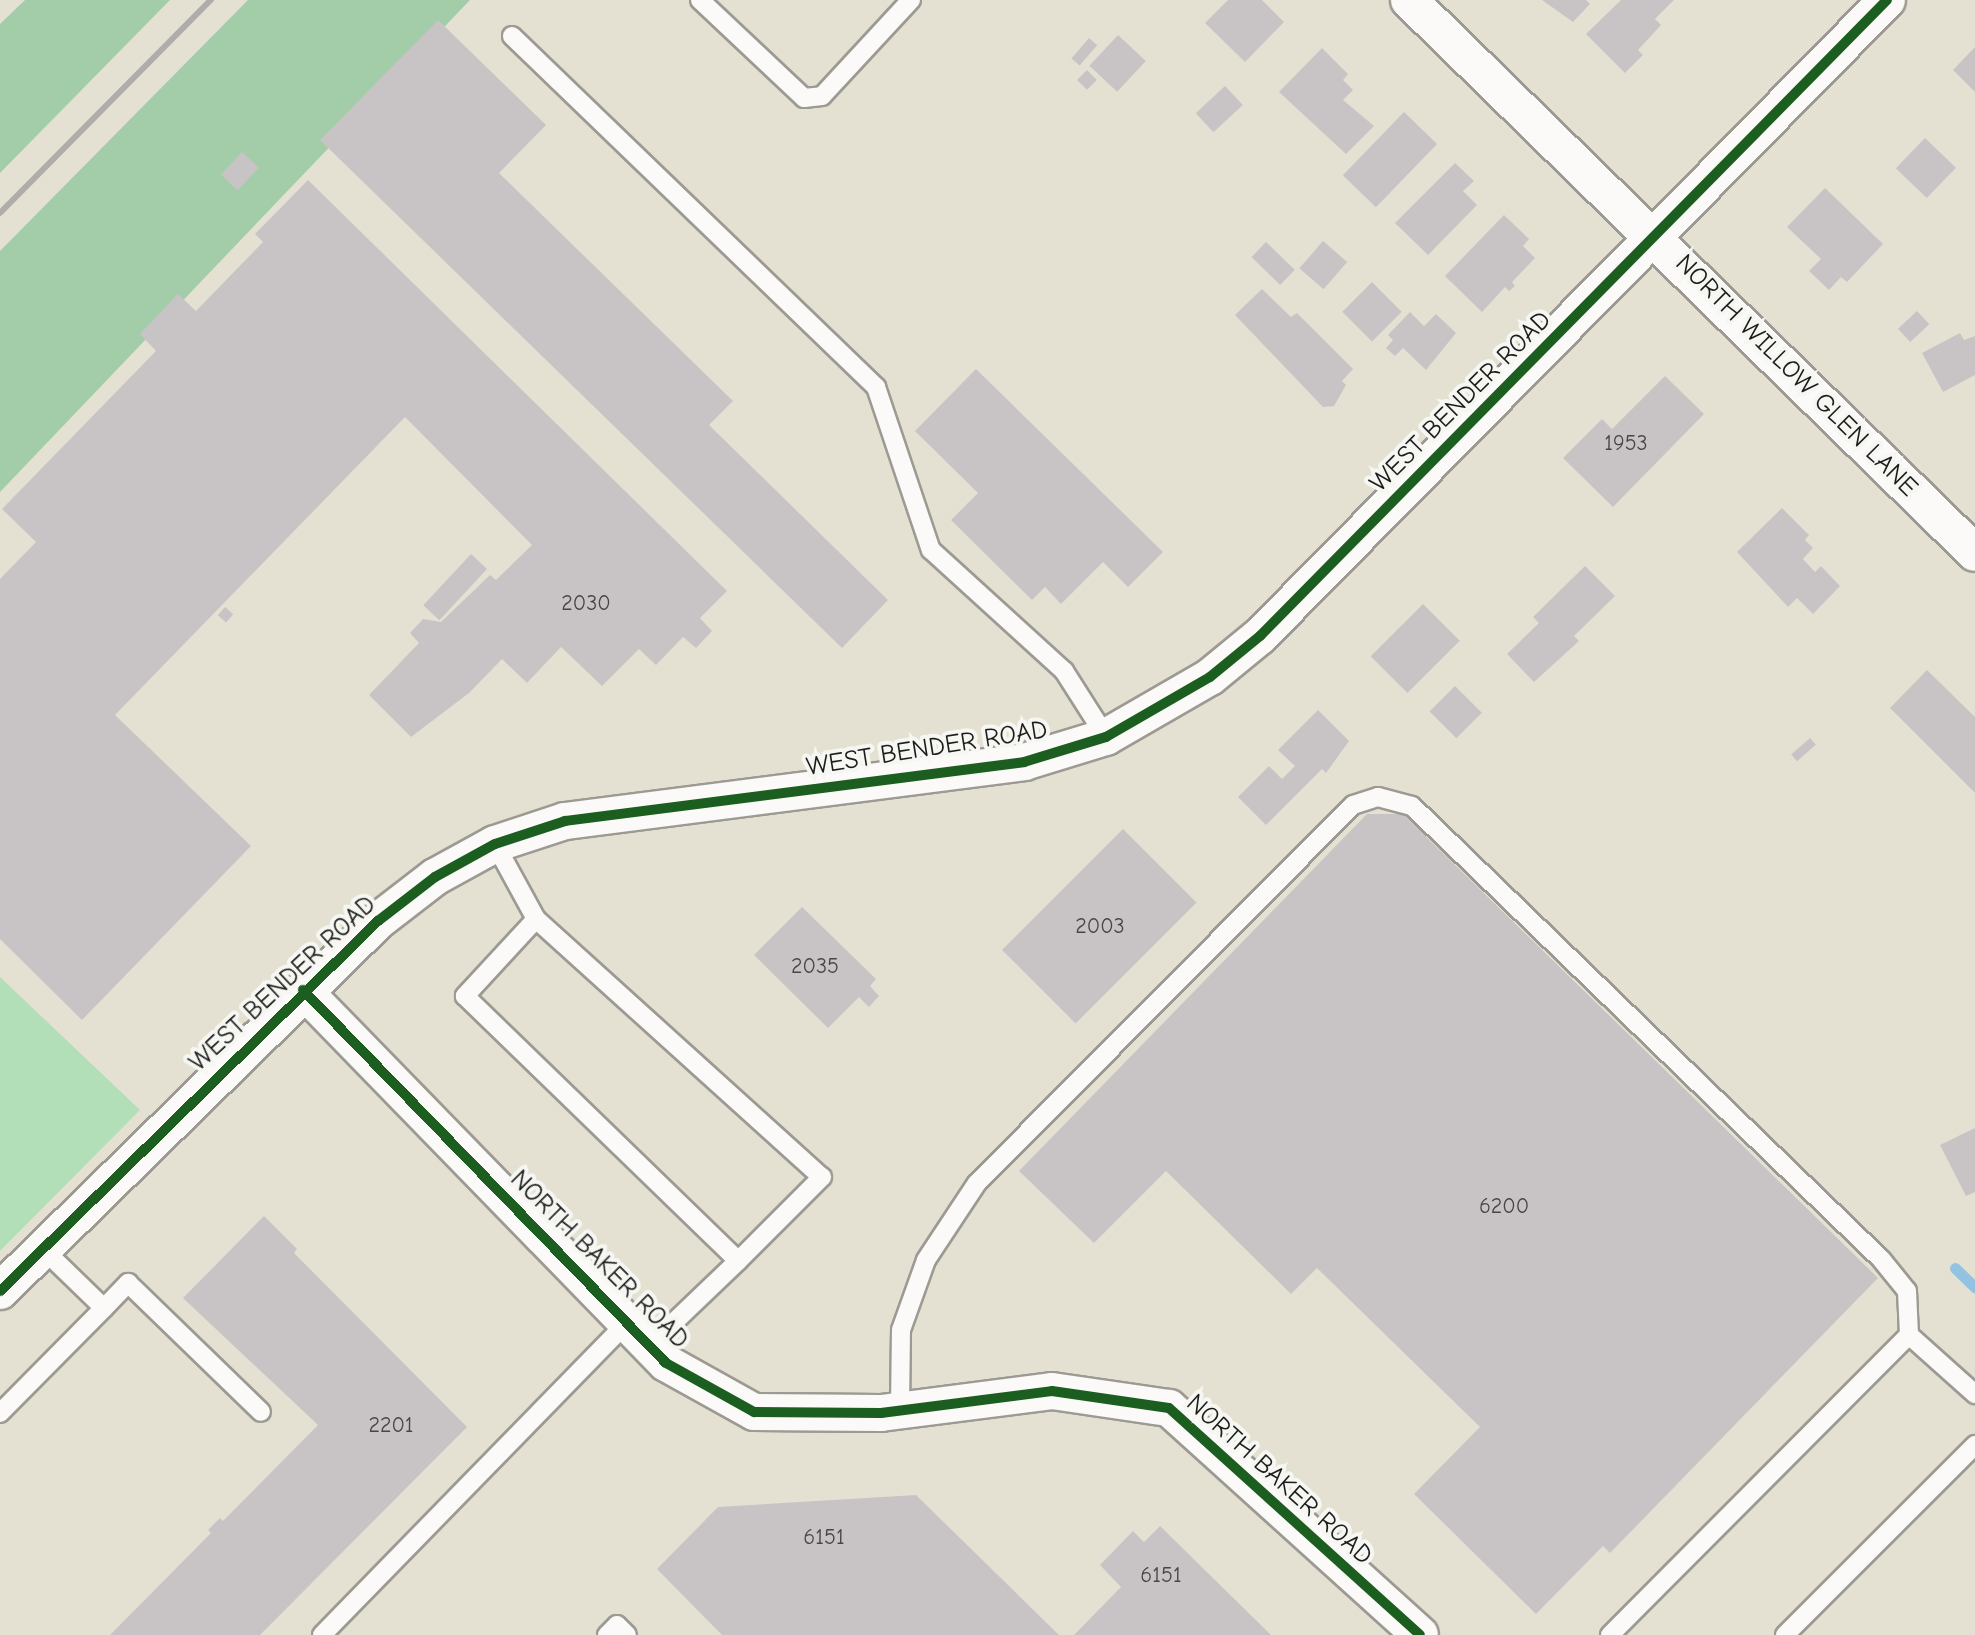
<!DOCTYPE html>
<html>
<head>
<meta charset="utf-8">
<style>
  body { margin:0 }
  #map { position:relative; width:1975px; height:1635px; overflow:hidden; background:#e4e1d3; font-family:"Comic Neue",sans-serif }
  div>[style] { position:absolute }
  .green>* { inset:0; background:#b2dfb7 }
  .forest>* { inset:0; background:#a3cda9 }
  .stream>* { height:11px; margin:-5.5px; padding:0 5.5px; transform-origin:5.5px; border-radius:5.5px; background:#93c3e1 }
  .building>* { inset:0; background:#c8c4c5; transform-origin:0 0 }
  .roads { filter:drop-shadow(2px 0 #9c9a92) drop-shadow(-2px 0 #9c9a92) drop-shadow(0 2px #9c9a92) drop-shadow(0 -2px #9c9a92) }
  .lane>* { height:18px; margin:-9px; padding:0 9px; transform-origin:9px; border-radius:9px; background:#fbfaf8 }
  .street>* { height:36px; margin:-18px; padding:0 18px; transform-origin:18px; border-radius:18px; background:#fbfaf8 }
  .rail>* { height:6px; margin:-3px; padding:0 3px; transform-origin:3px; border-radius:3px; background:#aeadab }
  .cycleway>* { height:10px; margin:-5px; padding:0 5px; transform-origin:5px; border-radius:5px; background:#1b5e20 }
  span { translate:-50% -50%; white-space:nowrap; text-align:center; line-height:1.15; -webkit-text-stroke:8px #f6f6f2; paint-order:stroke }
  .number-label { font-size:22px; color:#474646 }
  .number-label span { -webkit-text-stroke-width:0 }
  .street-label { font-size:26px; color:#1c1c1c }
</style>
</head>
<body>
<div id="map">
  <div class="green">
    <div style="clip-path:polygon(0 977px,140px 1110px,0 1251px)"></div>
  </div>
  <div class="forest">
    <div style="clip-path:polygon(25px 0,170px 0,0 173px,0 24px)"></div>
    <div style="clip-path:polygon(248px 0,470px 0,0 492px,0 251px)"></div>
  </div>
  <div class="stream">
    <div style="left:1955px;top:1268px;width:28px;rotate:44deg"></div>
  </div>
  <div class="building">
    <div style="clip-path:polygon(1228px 0,1262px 0,1284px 22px,1245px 62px,1205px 23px)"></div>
    <div style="clip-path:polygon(1542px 0,1586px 0,1590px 4px,1573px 22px)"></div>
    <div style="clip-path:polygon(1621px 0,1674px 0,1655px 19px,1661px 25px,1638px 50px,1643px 55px,1625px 73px,1586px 34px)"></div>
    <div style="clip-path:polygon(438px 20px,546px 125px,499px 173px,733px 401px,709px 425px,888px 600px,842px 648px,320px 140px)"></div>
    <div style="left:1118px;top:35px;width:38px;height:42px;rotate:43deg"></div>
    <div style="left:1089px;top:38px;width:11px;height:27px;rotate:41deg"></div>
    <div style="clip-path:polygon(1975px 47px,1975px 92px,1953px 70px)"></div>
    <div style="clip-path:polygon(1322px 48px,1348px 74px,1343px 80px,1353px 90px,1343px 100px,1374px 126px,1346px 154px,1279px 92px)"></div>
    <div style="left:1087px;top:70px;width:14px;height:14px;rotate:45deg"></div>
    <div style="left:1225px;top:86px;width:26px;height:40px;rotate:47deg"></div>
    <div style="left:1404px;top:112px;width:46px;height:88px;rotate:44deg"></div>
    <div style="left:1925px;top:138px;width:43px;height:42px;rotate:44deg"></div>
    <div style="left:242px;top:152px;width:23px;height:31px;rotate:43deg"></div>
    <div style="clip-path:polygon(1455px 163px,1474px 181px,1463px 191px,1477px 205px,1428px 255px,1395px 223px)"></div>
    <div style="clip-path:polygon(308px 180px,727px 591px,700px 618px,712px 631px,696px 648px,683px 637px,656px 665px,639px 649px,602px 686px,561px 647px,527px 683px,502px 659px,469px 693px,411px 737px,369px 695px,419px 643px,410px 633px,423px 619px,441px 622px,490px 575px,496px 580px,532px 545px,405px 417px,115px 715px,251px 846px,82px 1020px,0 939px,0 579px,36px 542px,2px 509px,156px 351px,140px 334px,178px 294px,196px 311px,263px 242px,255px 234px)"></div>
    <div style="clip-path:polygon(1825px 188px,1883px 244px,1847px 282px,1841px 277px,1829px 290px,1809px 271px,1821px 259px,1787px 227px)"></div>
    <div style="clip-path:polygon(1504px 215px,1529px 239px,1523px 246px,1535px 258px,1512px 282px,1515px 286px,1509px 291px,1505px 287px,1482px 312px,1445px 276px)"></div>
    <div style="left:1323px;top:241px;width:32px;height:36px;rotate:41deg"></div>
    <div style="left:1266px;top:242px;width:40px;height:21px;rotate:44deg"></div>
    <div style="left:1372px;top:282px;width:42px;height:42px;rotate:45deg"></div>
    <div style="clip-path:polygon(1262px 289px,1291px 317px,1297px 313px,1353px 369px,1342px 381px,1346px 385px,1334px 406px,1323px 407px,1235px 315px)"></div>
    <div style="left:1917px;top:311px;width:18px;height:26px;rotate:47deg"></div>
    <div style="clip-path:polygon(1410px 312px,1424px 326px,1436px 314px,1456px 333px,1426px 370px,1403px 348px,1395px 356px,1386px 348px,1393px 340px,1388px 335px)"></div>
    <div style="clip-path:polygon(1960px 333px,1964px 340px,1975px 336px,1975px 375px,1943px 392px,1922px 353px)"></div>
    <div style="clip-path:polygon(976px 369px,1163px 552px,1128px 587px,1103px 562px,1061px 604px,1045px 587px,1032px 600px,951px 520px,978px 493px,915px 431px)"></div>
    <div style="clip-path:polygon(1665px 376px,1704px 414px,1613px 507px,1563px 458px,1602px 419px,1612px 429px)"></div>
    <div style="clip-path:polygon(1782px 508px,1809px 535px,1805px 540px,1813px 548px,1803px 559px,1815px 572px,1821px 566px,1840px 586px,1813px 614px,1797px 598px,1788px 607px,1737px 552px)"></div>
    <div style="left:471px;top:554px;width:22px;height:70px;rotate:43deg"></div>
    <div style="clip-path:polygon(1585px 566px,1615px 596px,1574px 636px,1579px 641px,1534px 682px,1507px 654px,1539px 623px,1533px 617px)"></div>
    <div style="left:1423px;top:604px;width:52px;height:74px;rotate:45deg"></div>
    <div style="left:225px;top:607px;width:11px;height:11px;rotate:41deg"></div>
    <div style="clip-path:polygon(1927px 670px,1975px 717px,1975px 793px,1890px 708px)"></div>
    <div style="left:1455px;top:686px;width:38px;height:36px;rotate:45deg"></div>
    <div style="clip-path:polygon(1318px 710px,1349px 741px,1326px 773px,1322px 769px,1266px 825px,1238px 797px,1269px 766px,1282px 779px,1295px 766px,1278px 750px)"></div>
    <div style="left:1810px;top:738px;width:9px;height:25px;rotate:49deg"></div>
    <div style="clip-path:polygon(1367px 814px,1403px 814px,1878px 1278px,1610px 1553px,1603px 1546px,1536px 1614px,1414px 1494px,1480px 1427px,1317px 1268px,1291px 1294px,1166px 1171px,1094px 1243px,1019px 1171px)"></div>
    <div style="left:1123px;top:829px;width:104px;height:171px;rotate:45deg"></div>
    <div style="clip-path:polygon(802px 907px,876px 979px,870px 986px,879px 996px,869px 1007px,859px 997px,828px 1028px,754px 955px)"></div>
    <div style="clip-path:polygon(1975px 1128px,1975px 1192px,1966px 1196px,1940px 1145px)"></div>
    <div style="clip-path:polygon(264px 1216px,297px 1249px,294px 1253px,467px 1427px,260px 1635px,110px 1635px,211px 1533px,208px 1530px,220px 1518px,223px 1521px,318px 1425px,183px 1298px)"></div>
    <div style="clip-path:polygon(916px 1495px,1059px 1635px,722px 1635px,657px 1569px,718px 1507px)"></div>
    <div style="clip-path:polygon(1160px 1526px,1271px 1635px,1074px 1635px,1121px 1587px,1100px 1565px,1133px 1531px,1144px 1542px)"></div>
  </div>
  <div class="roads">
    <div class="lane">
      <div style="left:700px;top:0;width:143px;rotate:43.3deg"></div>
      <div style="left:804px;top:98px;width:18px;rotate:-6deg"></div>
      <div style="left:822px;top:96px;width:131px;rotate:-47.2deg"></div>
      <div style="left:512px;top:36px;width:506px;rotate:43.96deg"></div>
      <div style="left:876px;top:387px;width:172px;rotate:71.4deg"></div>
      <div style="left:931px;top:550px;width:180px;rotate:42.3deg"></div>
      <div style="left:1064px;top:671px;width:78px;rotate:57.5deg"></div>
      <div style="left:495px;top:844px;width:85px;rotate:61.3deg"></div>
      <div style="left:536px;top:919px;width:105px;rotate:132.7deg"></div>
      <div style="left:465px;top:996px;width:380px;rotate:44.1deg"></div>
      <div style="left:738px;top:1261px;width:123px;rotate:136.3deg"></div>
      <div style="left:536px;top:919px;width:385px;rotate:42.1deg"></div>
      <div style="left:822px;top:1177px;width:119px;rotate:135deg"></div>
      <div style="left:42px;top:1248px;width:86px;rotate:44.1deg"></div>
      <div style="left:104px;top:1308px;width:35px;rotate:-46deg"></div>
      <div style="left:128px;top:1283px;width:185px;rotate:44.1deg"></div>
      <div style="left:900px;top:1410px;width:80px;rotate:-89.3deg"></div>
      <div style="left:901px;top:1330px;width:74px;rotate:-70.3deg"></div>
      <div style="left:926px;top:1260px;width:92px;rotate:-56.5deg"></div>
      <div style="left:977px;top:1183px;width:533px;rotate:-45.15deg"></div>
      <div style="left:1353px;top:805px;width:26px;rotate:-18deg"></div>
      <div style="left:1378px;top:797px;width:35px;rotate:15deg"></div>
      <div style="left:1412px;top:806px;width:652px;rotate:44.01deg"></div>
      <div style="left:1881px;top:1259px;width:41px;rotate:50.9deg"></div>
      <div style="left:1907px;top:1291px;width:44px;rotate:87.4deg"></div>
      <div style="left:0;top:1413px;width:148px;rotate:-45.3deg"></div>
      <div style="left:322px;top:1635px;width:436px;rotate:-45.7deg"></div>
      <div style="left:607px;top:1635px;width:14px;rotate:-45deg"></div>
      <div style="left:617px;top:1625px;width:14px;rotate:45deg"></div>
      <div style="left:1610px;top:1635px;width:424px;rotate:-45.1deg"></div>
      <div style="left:1909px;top:1335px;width:89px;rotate:41.8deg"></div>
      <div style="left:1785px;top:1635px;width:269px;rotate:-45deg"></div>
    </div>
    <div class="street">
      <div style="left:1409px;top:0;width:791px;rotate:44.33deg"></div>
      <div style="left:303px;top:990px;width:520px;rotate:45.78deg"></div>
      <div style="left:666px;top:1363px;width:101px;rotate:29.1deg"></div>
      <div style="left:754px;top:1412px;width:127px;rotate:0.5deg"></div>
      <div style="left:881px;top:1413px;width:172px;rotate:-7.3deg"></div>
      <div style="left:1052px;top:1391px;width:118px;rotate:8.3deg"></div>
      <div style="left:1169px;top:1408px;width:338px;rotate:42.1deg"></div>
      <div style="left:0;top:1291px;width:529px;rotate:-44.39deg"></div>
      <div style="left:378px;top:921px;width:72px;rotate:-37.7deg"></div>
      <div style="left:435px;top:877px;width:68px;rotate:-28.8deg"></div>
      <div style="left:495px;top:844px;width:74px;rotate:-18.2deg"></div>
      <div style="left:565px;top:821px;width:463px;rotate:-7.3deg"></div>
      <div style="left:1024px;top:762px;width:86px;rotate:-17deg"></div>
      <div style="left:1106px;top:737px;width:120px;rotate:-30deg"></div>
      <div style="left:1210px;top:677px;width:65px;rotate:-39.4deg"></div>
      <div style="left:1260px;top:636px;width:893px;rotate:-45.41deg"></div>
    </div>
  </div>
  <div class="rail">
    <div style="left:0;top:213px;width:300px;rotate:-45.3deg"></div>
  </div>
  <div class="cycleway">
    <div style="left:303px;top:990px;width:520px;rotate:45.78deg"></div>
    <div style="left:666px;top:1363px;width:101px;rotate:29.1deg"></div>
    <div style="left:754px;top:1412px;width:127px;rotate:0.5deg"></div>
    <div style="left:881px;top:1413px;width:172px;rotate:-7.3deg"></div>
    <div style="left:1052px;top:1391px;width:118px;rotate:8.3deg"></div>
    <div style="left:1169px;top:1408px;width:338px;rotate:42.1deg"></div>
    <div style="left:0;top:1291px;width:529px;rotate:-44.39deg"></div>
    <div style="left:378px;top:921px;width:72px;rotate:-37.7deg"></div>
    <div style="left:435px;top:877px;width:68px;rotate:-28.8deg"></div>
    <div style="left:495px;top:844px;width:74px;rotate:-18.2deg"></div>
    <div style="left:565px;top:821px;width:463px;rotate:-7.3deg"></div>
    <div style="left:1024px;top:762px;width:86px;rotate:-17deg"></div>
    <div style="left:1106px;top:737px;width:120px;rotate:-30deg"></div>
    <div style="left:1210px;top:677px;width:65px;rotate:-39.4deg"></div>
    <div style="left:1260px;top:636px;width:893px;rotate:-45.41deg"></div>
  </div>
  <div class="number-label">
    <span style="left:1626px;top:444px">1953</span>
    <span style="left:586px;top:604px">2030</span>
    <span style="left:1100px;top:927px">2003</span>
    <span style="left:815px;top:967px">2035</span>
    <span style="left:1504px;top:1207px">6200</span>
    <span style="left:391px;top:1426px">2201</span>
    <span style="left:824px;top:1538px">6151</span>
    <span style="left:1161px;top:1576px">6151</span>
  </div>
  <div class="street-label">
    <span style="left:1796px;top:376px;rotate:45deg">NORTH WILLOW GLEN LANE</span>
    <span style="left:1461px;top:402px;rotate:-45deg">WEST BENDER ROAD</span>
    <span style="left:927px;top:749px;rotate:-9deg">WEST BENDER ROAD</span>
    <span style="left:283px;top:984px;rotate:-43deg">WEST BENDER ROAD</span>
    <span style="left:599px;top:1260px;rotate:45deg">NORTH BAKER ROAD</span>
    <span style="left:1279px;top:1480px;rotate:42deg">NORTH BAKER ROAD</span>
  </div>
</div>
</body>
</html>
